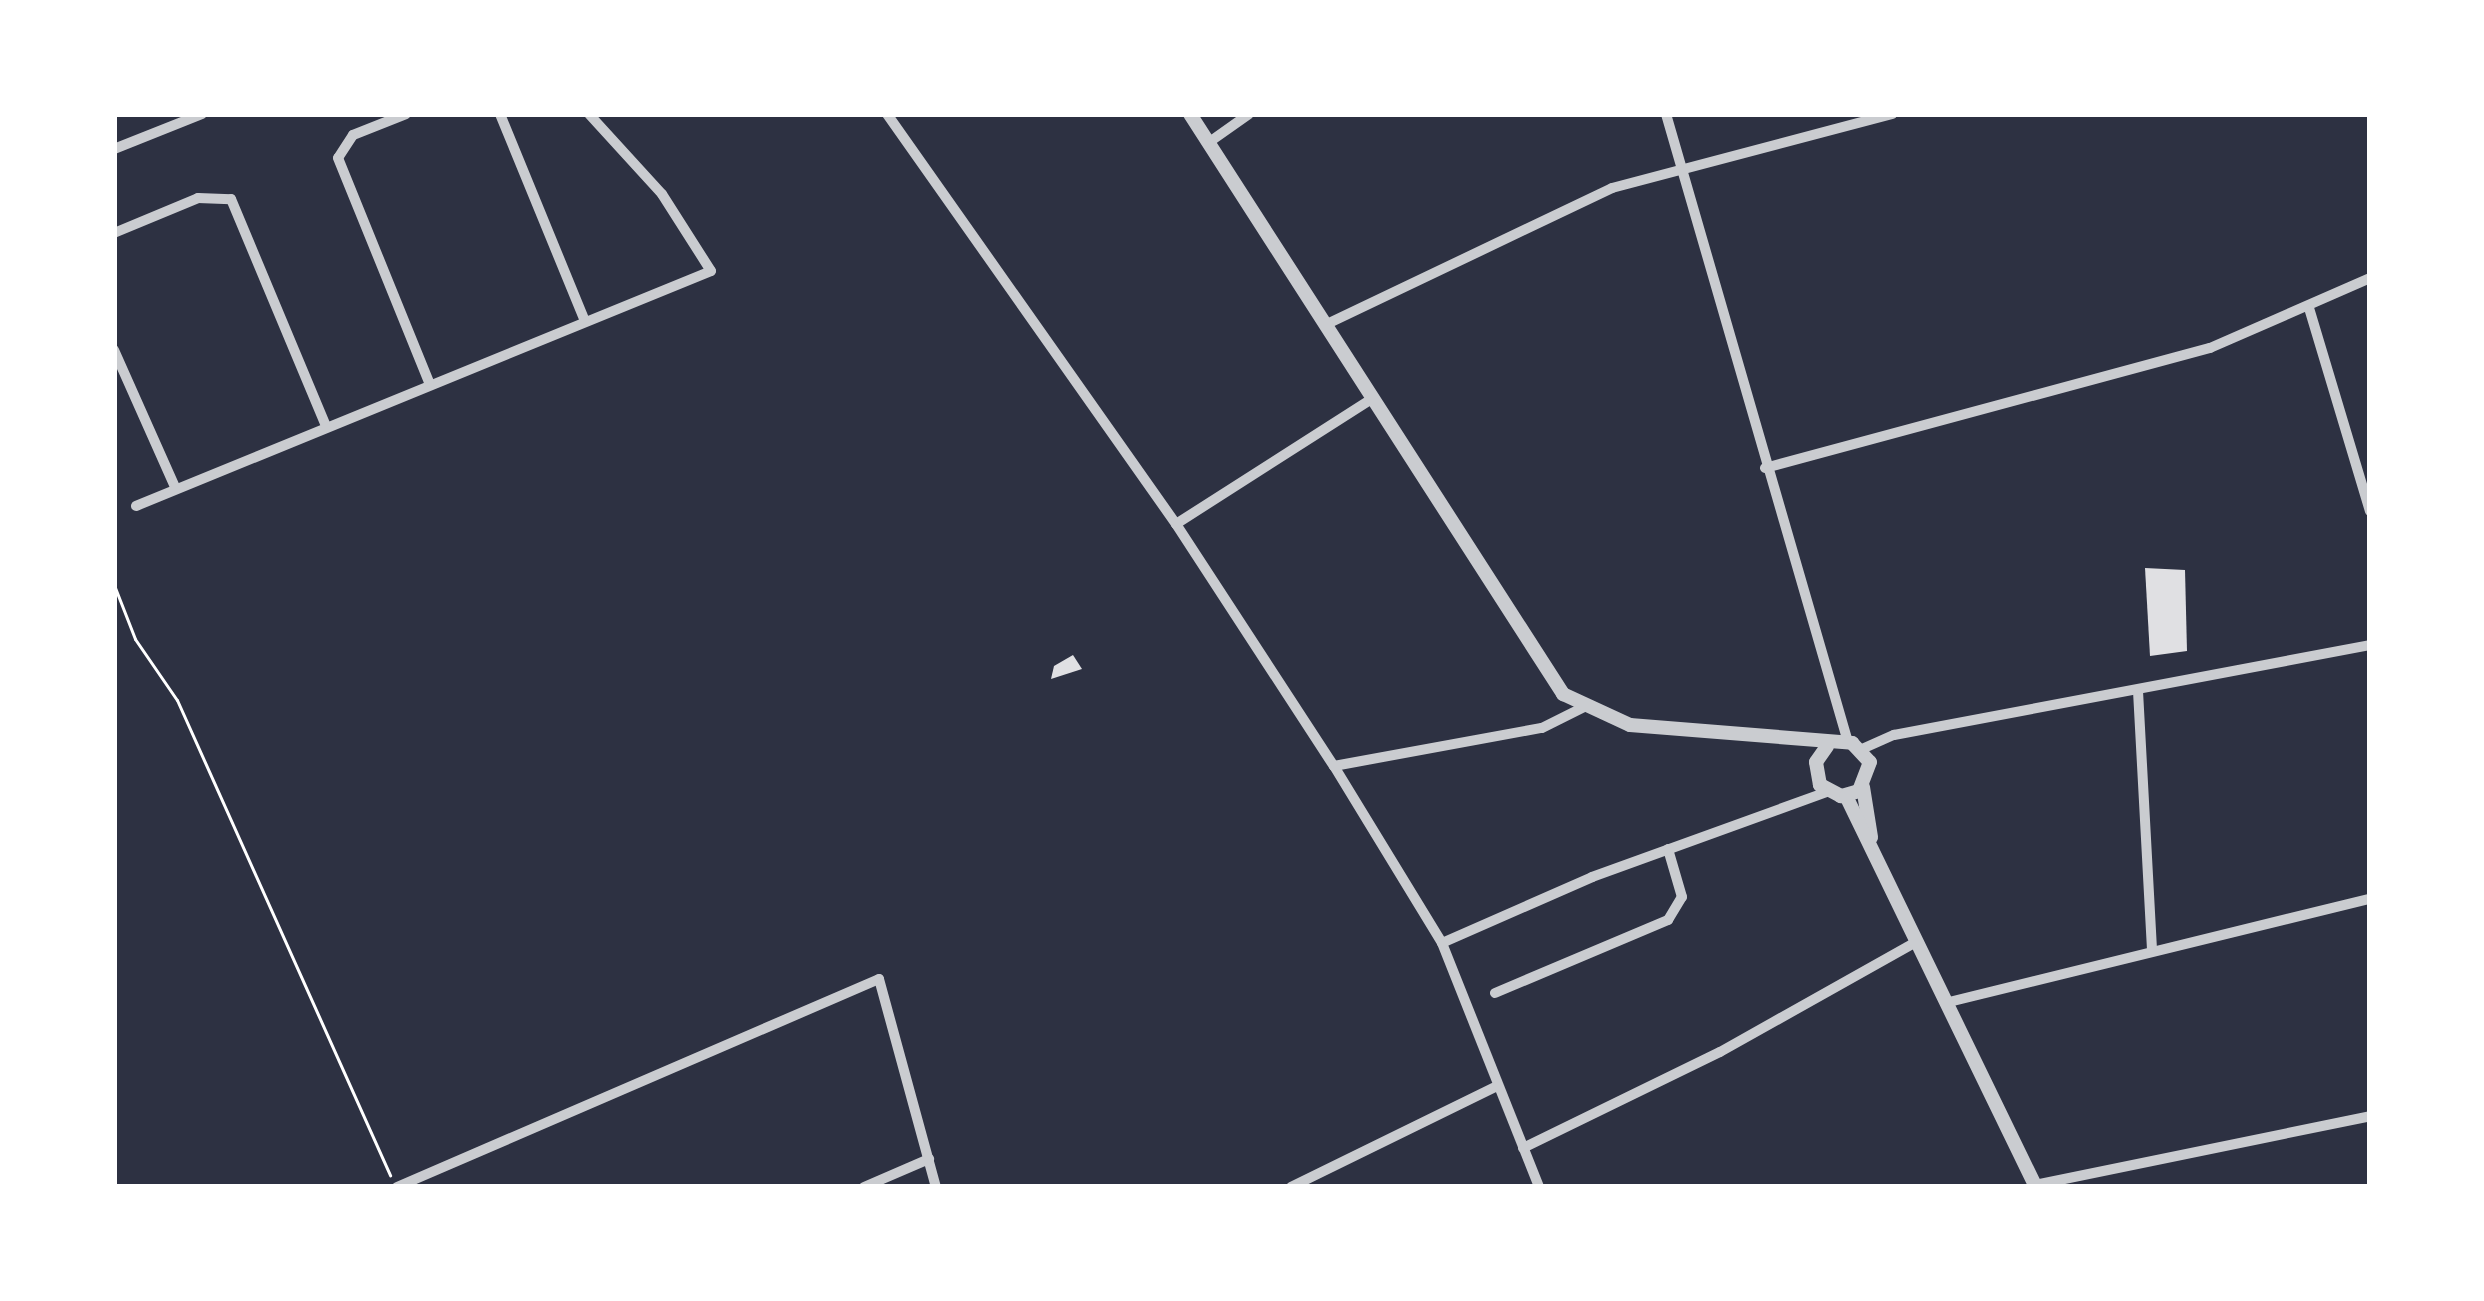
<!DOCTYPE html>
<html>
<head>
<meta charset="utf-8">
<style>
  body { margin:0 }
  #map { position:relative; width:2484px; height:1301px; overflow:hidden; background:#2d3142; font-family:Roboto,sans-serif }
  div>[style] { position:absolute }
  .building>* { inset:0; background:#e0e0e3 }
  .path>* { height:3px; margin:-1.5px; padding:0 1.5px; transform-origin:1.5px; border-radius:1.5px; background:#fff }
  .minor>* { height:10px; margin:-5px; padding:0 5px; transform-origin:5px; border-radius:5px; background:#caccd0 }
  .tertiary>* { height:14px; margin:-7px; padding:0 7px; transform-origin:7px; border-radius:7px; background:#caccd0 }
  span { translate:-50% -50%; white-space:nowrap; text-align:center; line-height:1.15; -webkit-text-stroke:9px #fff; paint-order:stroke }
  .frame { position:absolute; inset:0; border:117px solid #fff; pointer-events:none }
</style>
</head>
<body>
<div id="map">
  <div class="building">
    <div style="clip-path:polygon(2145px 568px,2185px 570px,2187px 651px,2150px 656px)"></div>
    <div style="clip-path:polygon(1073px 655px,1082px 669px,1051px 679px,1054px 666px)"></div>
  </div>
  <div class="path">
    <div style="left:114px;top:585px;width:58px;rotate:68.7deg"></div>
    <div style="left:135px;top:639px;width:74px;rotate:55.5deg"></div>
    <div style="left:177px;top:700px;width:521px;rotate:65.85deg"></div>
  </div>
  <div class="minor">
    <div style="left:406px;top:114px;width:57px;rotate:158.4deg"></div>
    <div style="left:353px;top:135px;width:27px;rotate:123deg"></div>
    <div style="left:338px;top:158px;width:245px;rotate:67.9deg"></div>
    <div style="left:500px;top:114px;width:222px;rotate:67.7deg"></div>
    <div style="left:887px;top:114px;width:502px;rotate:54.82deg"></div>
    <div style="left:1176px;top:524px;width:289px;rotate:56.9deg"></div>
    <div style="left:1334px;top:766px;width:207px;rotate:58.6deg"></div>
    <div style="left:1442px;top:943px;width:263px;rotate:68.3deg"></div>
    <div style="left:1666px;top:114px;width:654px;rotate:73.84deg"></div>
    <div style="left:1208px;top:143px;width:50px;rotate:-35.3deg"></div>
    <div style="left:114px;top:149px;width:95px;rotate:-21.7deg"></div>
    <div style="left:114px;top:233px;width:91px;rotate:-22.6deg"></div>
    <div style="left:198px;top:198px;width:33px;rotate:2deg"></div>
    <div style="left:231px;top:199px;width:246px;rotate:67.3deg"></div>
    <div style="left:2309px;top:308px;width:212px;rotate:73.3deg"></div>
    <div style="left:1327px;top:324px;width:316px;rotate:-25.5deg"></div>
    <div style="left:1612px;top:188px;width:290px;rotate:-14.8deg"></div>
    <div style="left:114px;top:350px;width:150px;rotate:66deg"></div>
    <div style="left:1765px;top:468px;width:461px;rotate:-15.1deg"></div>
    <div style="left:2210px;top:348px;width:175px;rotate:-23.6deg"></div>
    <div style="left:136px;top:506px;width:621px;rotate:-22.23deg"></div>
    <div style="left:711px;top:271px;width:91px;rotate:-122.5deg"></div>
    <div style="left:662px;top:194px;width:108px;rotate:-132.4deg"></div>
    <div style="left:1176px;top:524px;width:234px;rotate:-32.6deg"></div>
    <div style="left:2138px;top:691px;width:259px;rotate:86.9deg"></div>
    <div style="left:1862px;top:749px;width:35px;rotate:-24deg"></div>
    <div style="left:1894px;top:735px;width:484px;rotate:-10.7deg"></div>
    <div style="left:1334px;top:766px;width:211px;rotate:-10.4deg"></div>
    <div style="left:1542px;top:728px;width:47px;rotate:-26.6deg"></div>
    <div style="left:1442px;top:943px;width:164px;rotate:-23.7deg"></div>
    <div style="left:1592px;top:877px;width:250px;rotate:-19.9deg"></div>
    <div style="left:1495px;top:993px;width:188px;rotate:-22.9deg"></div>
    <div style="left:1668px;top:920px;width:27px;rotate:-59deg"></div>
    <div style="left:1682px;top:897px;width:50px;rotate:-106.3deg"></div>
    <div style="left:1945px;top:1003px;width:438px;rotate:-13.8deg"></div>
    <div style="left:1523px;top:1148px;width:219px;rotate:-26deg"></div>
    <div style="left:1720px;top:1052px;width:225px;rotate:-29.3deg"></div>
    <div style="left:2035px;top:1185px;width:342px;rotate:-11.6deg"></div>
    <div style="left:397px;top:1187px;width:525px;rotate:-23.34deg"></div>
    <div style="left:879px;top:979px;width:216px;rotate:74.7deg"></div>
    <div style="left:864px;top:1187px;width:71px;rotate:-23.3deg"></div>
    <div style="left:1291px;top:1187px;width:229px;rotate:-26.1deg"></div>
  </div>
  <div class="tertiary">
    <div style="left:1190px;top:114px;width:690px;rotate:57.25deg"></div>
    <div style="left:1563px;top:694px;width:74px;rotate:24.8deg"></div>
    <div style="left:1630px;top:725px;width:223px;rotate:4.6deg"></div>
    <div style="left:1852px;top:743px;width:26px;rotate:47deg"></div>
    <div style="left:1870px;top:762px;width:31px;rotate:111deg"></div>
    <div style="left:1859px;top:791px;width:19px;rotate:164deg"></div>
    <div style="left:1841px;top:796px;width:24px;rotate:-152deg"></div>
    <div style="left:1820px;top:785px;width:23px;rotate:-100deg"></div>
    <div style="left:1816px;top:762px;width:19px;rotate:-55deg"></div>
    <div style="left:1863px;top:787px;width:51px;rotate:80.9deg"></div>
    <div style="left:1846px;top:796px;width:435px;rotate:64.1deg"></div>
  </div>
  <div class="frame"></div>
</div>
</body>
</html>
